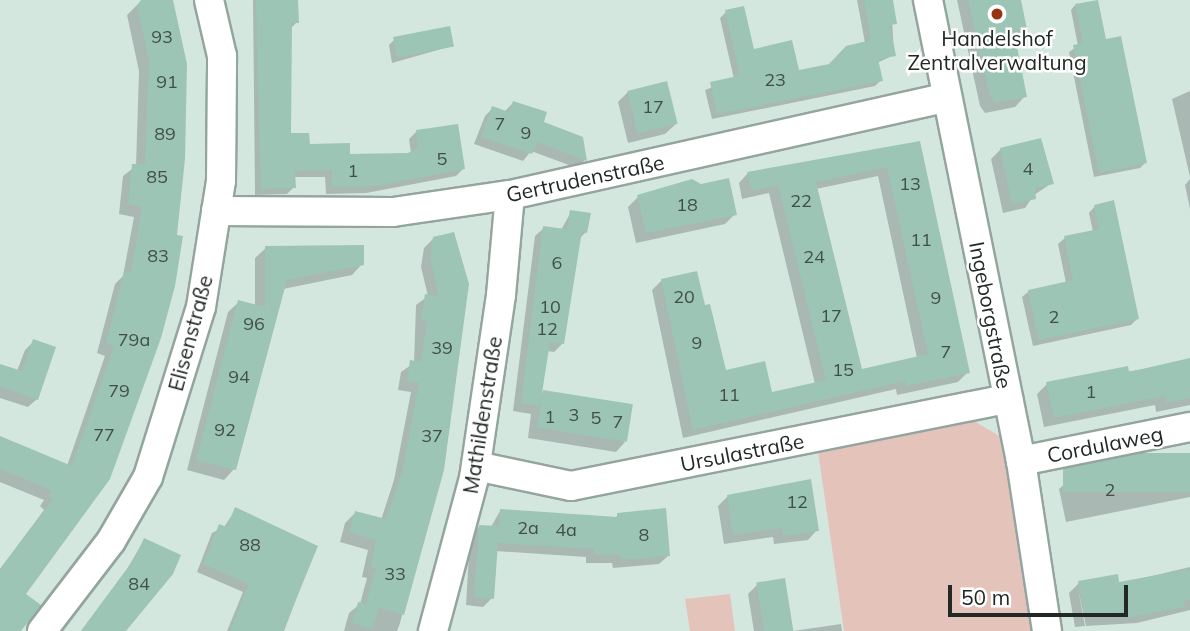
<!DOCTYPE html>
<html>
<head>
<meta charset="utf-8">
<style>
  body { margin:0 }
  #map { position:relative; width:1190px; height:631px; overflow:hidden; background:#d4e7df; font-family:Mulish,sans-serif }
  div>[style] { position:absolute }
  .green>* { inset:0; background:#e4c3ba }
  .shadow>* { inset:0; background:#0003 }
  .building>* { inset:0; background:#9cc5b6; transform-origin:0 0 }
  .roads { filter:drop-shadow(2px 0 #93a59e) drop-shadow(-2px 0 #93a59e) drop-shadow(0 2px #93a59e) drop-shadow(0 -2px #93a59e) }
  .minor>* { height:28px; margin:-14px; padding:0 14px; transform-origin:14px; border-radius:14px; background:#fff }
  .dots>* { width:19px; height:19px; translate:-50% -50%; box-sizing:border-box; border:4px solid #fff; border-radius:50% }
  span { translate:-50% -50%; white-space:nowrap; text-align:center; line-height:1.15; -webkit-text-stroke:5px #fff; paint-order:stroke }
  .number-label { font-size:18px; color:#404f4a }
  .number-label span { -webkit-text-stroke-width:0 }
  .poi-label { font-size:21px; color:#212826 }
  .street-label { font-size:21px; color:#212826 }
  .scale { position:absolute; left:948px; top:585px; width:180px; height:32px; box-sizing:border-box; border:4px solid #212826; border-top:0; padding-left:9px; font-size:21px; line-height:24px; white-space:nowrap; color:#212826; -webkit-text-stroke:5px #fff; paint-order:stroke }
</style>
</head>
<body>
<div id="map">
  <div class="green">
    <div style="clip-path:polygon(974px 421px,1001px 437px,1018px 520px,1032px 631px,844px 631px,818px 451px)"></div>
    <div style="clip-path:polygon(730px 594px,735px 631px,690px 631px,685px 599px)"></div>
  </div>
  <div class="shadow">
    <div style="clip-path:polygon(253px 0,296px 0,297px 22px,290px 29px,289px 135px,308px 146px,348px 156px,411px 153px,409px 139px,416px 132px,463px 169px,456px 176px,366px 193px,326px 194px,325px 177px,294px 177px,294px 187px,287px 194px,255px 195px)"></div>
    <div style="clip-path:polygon(857px 0,891px 0,894px 55px,877px 63px,881px 80px,875px 86px,712px 119px,705px 90px,734px 79px,720px 18px,726px 12px,753px 51px,797px 72px,829px 66px,865px 43px)"></div>
    <div style="clip-path:polygon(957px 0,1019px 0,1025px 28px,1015px 38px,1025px 96px,1015px 107px,985px 113px,980px 106px)"></div>
    <div style="clip-path:polygon(172px 2px,175px 237px,24px 595px,19px 631px,0 631px,0 569px,44px 510px,40px 506px,44px 500px,0 482px,0 449px,67px 466px,105px 356px,97px 353px,115px 284px,123px 276px,134px 217px,119px 214px,123px 176px,136px 166px,139px 71px,127px 15px,137px 5px)"></div>
    <div style="clip-path:polygon(1075px 5px,1105px 41px,1145px 163px,1140px 168px,1094px 177px,1069px 52px,1078px 46px,1071px 10px)"></div>
    <div style="clip-path:polygon(394px 40px,452px 46px,392px 63px,389px 45px)"></div>
    <div style="clip-path:polygon(1190px 91px,1190px 177px,1172px 99px)"></div>
    <div style="clip-path:polygon(628px 92px,676px 124px,665px 134px,628px 143px,618px 102px)"></div>
    <div style="clip-path:polygon(513px 103px,541px 123px,581px 139px,585px 160px,577px 168px,531px 151px,523px 161px,474px 144px,485px 116px,493px 108px,504px 112px)"></div>
    <div style="clip-path:polygon(evenodd,919px 143px,968px 372px,958px 382px,897px 395px,896px 389px,683px 438px,652px 290px,662px 280px,704px 307px,724px 372px,771px 394px,815px 384px,769px 193px,742px 199px,739px 183px,748px 173px,919px 143px,878px 176px,917px 358px,861px 371px,816px 189px,878px 176px)"></div>
    <div style="clip-path:polygon(1001px 149px,1052px 183px,1034px 195px,1025px 208px,1003px 213px,991px 159px)"></div>
    <div style="clip-path:polygon(1190px 179px,1190px 209px,1185px 185px)"></div>
    <div style="clip-path:polygon(638px 197px,735px 214px,725px 224px,636px 243px,628px 207px)"></div>
    <div style="clip-path:polygon(1095px 206px,1137px 319px,1131px 325px,1033px 346px,1022px 297px,1029px 291px,1066px 283px,1058px 244px,1065px 238px,1093px 232px,1089px 213px)"></div>
    <div style="clip-path:polygon(571px 212px,586px 232px,579px 239px,563px 343px,554px 352px,547px 351px,540px 396px,543px 392px,625px 442px,616px 452px,528px 438px,531px 414px,513px 411px,535px 236px,544px 228px,561px 230px)"></div>
    <div style="clip-path:polygon(453px 234px,442px 469px,400px 623px,397px 631px,344px 631px,349px 613px,360px 604px,367px 578px,362px 577px,368px 550px,340px 542px,345px 523px,355px 513px,381px 520px,394px 480px,411px 392px,398px 390px,401px 372px,414px 363px,416px 305px,428px 296px,421px 267px,424px 248px,434px 238px)"></div>
    <div style="clip-path:polygon(266px 248px,362px 264px,352px 275px,283px 289px,234px 469px,224px 480px,187px 470px,228px 312px,239px 302px,255px 306px,255px 258px)"></div>
    <div style="clip-path:polygon(34px 341px,37px 399px,28px 407px,0 398px,0 366px,17px 371px,25px 350px)"></div>
    <div style="clip-path:polygon(1190px 362px,1190px 405px,1156px 412px,1155px 405px,1044px 427px,1037px 394px,1047px 384px)"></div>
    <div style="clip-path:polygon(1190px 455px,1190px 497px,1066px 522px,1059px 489px,1067px 482px)"></div>
    <div style="clip-path:polygon(728px 496px,817px 530px,808px 540px,774px 544px,773px 537px,724px 544px,718px 506px)"></div>
    <div style="clip-path:polygon(236px 509px,316px 547px,284px 631px,227px 631px,243px 592px,197px 572px,212px 533px,224px 527px)"></div>
    <div style="clip-path:polygon(500px 511px,614px 519px,618px 515px,668px 556px,659px 564px,613px 568px,612px 563px,586px 563px,586px 557px,495px 551px,492px 598px,483px 607px,466px 605px,470px 535px,479px 527px,491px 527px)"></div>
    <div style="clip-path:polygon(144px 540px,125px 631px,81px 631px,127px 569px)"></div>
    <div style="clip-path:polygon(1190px 567px,1190px 610px,1137px 623px,1086px 626px,1078px 588px,1085px 626px,1075px 627px,1069px 593px,1079px 583px,1118px 584px)"></div>
    <div style="clip-path:polygon(757px 585px,792px 631px,754px 631px,748px 594px)"></div>
    <div style="clip-path:polygon(841px 624px,842px 631px,793px 631px)"></div>
  </div>
  <div class="building">
    <div style="clip-path:polygon(141px 0,173px 0,187px 64px,185px 159px,177px 235px,183px 236px,175px 286px,161px 338px,110px 479px,26px 594px,41px 605px,21px 631px,0 631px,0 569px,53px 499px,48px 496px,52px 490px,0 469px,0 436px,72px 466px,114px 346px,106px 343px,124px 272px,131px 273px,142px 207px,128px 204px,132px 164px,145px 164px,149px 60px,137px 5px)"></div>
    <div style="clip-path:polygon(256px 0,298px 0,299px 23px,292px 23px,291px 133px,309px 133px,310px 144px,350px 143px,350px 154px,408px 153px,418px 148px,416px 130px,458px 124px,465px 169px,375px 186px,332px 187px,332px 170px,295px 171px,296px 188px,261px 189px)"></div>
    <div style="clip-path:polygon(864px 0,893px 0,897px 24px,890px 25px,896px 56px,878px 59px,883px 81px,717px 114px,710px 82px,738px 76px,739px 71px,725px 10px,744px 6px,754px 49px,792px 40px,799px 70px,829px 64px,846px 46px,871px 40px)"></div>
    <div style="clip-path:polygon(968px 0,1021px 0,1027px 29px,1014px 31px,1027px 97px,995px 103px,990px 96px)"></div>
    <div style="clip-path:polygon(1098px 0,1106px 39px,1121px 36px,1147px 163px,1099px 173px,1073px 45px,1083px 43px,1075px 4px)"></div>
    <div style="left:450px;top:26px;width:21px;height:58px;rotate:79deg"></div>
    <div style="left:667px;top:81px;width:44px;height:41px;rotate:76deg"></div>
    <div style="clip-path:polygon(513px 101px,547px 112px,544px 122px,583px 137px,587px 161px,537px 142px,532px 154px,481px 137px,492px 106px,509px 112px)"></div>
    <div style="clip-path:polygon(1041px 138px,1054px 184px,1035px 188px,1036px 199px,1012px 204px,1000px 148px)"></div>
    <div style="clip-path:polygon(evenodd,920px 141px,970px 373px,906px 386px,905px 381px,693px 430px,661px 279px,697px 271px,705px 305px,710px 304px,726px 370px,765px 361px,772px 392px,826px 380px,778px 185px,752px 191px,747px 172px,920px 141px,887px 167px,928px 354px,862px 369px,816px 182px,887px 167px)"></div>
    <div style="clip-path:polygon(729px 178px,737px 215px,646px 233px,637px 195px,692px 179px,701px 184px)"></div>
    <div style="clip-path:polygon(1114px 200px,1139px 319px,1039px 340px,1028px 290px,1073px 280px,1064px 236px,1099px 229px,1094px 205px)"></div>
    <div style="clip-path:polygon(570px 210px,591px 213px,587px 233px,582px 231px,564px 344px,550px 342px,540px 406px,521px 403px,543px 226px,580px 231px,567px 229px)"></div>
    <div style="clip-path:polygon(454px 232px,469px 284px,444px 470px,404px 615px,379px 608px,372px 629px,352px 623px,358px 602px,366px 604px,376px 568px,371px 567px,376px 540px,349px 532px,355px 511px,386px 519px,403px 469px,419px 383px,407px 381px,410px 360px,421px 362px,427px 321px,421px 320px,425px 294px,439px 296px,430px 257px,433px 237px)"></div>
    <div style="clip-path:polygon(364px 245px,364px 265px,287px 280px,236px 470px,196px 460px,238px 300px,265px 307px,265px 246px)"></div>
    <div style="clip-path:polygon(33px 339px,56px 347px,38px 400px,0 386px,0 364px,22px 371px)"></div>
    <div style="clip-path:polygon(1190px 358px,1190px 398px,1166px 403px,1165px 396px,1054px 418px,1046px 382px,1128px 366px,1129px 372px)"></div>
    <div style="left:543px;top:390px;width:91px;height:38px;rotate:9deg"></div>
    <div style="left:1190px;top:453px;width:39px;height:127px;rotate:90deg"></div>
    <div style="clip-path:polygon(811px 479px,819px 531px,783px 536px,782px 528px,733px 535px,727px 495px)"></div>
    <div style="clip-path:polygon(235px 507px,318px 546px,283px 631px,230px 631px,249px 584px,203px 564px,219px 524px,227px 527px)"></div>
    <div style="clip-path:polygon(666px 508px,670px 556px,621px 560px,620px 555px,594px 554px,594px 549px,498px 543px,494px 599px,474px 597px,479px 525px,499px 526px,500px 509px,617px 517px,617px 513px)"></div>
    <div style="clip-path:polygon(144px 538px,181px 555px,173px 574px,126px 631px,81px 631px,135px 558px)"></div>
    <div style="clip-path:polygon(1190px 569px,1190px 600px,1184px 601px,1185px 607px,1125px 618px,1124px 612px,1085px 617px,1078px 581px,1118px 574px,1119px 582px)"></div>
    <div style="left:785px;top:578px;width:54px;height:29px;rotate:81deg"></div>
  </div>
  <div class="roads">
    <div class="minor">
      <div style="left:928px;top:0;width:470px;rotate:78.6deg"></div>
      <div style="left:1021px;top:461px;width:172px;rotate:81.3deg"></div>
      <div style="left:216px;top:211px;width:177px;rotate:0.3deg"></div>
      <div style="left:393px;top:212px;width:118px;rotate:-8.3deg"></div>
      <div style="left:510px;top:195px;width:448px;rotate:-12.6deg"></div>
      <div style="left:1021px;top:461px;width:172px;rotate:-11.4deg"></div>
      <div style="left:476px;top:466px;width:97px;rotate:11.9deg"></div>
      <div style="left:571px;top:486px;width:446px;rotate:-11.3deg"></div>
      <div style="left:42px;top:631px;width:113px;rotate:-52.5deg"></div>
      <div style="left:111px;top:541px;width:74px;rotate:-60deg"></div>
      <div style="left:148px;top:477px;width:178px;rotate:-72.7deg"></div>
      <div style="left:201px;top:307px;width:128px;rotate:-81deg"></div>
      <div style="left:221px;top:181px;width:125px;rotate:-89.5deg"></div>
      <div style="left:222px;top:56px;width:57px;rotate:-103.1deg"></div>
      <div style="left:433px;top:631px;width:158px;rotate:-75deg"></div>
      <div style="left:474px;top:478px;width:185px;rotate:-81.6deg"></div>
      <div style="left:501px;top:295px;width:100px;rotate:-84.9deg"></div>
    </div>
  </div>
  <div class="dots">
    <div style="left:997px;top:14px;background:#993212"></div>
  </div>
  <div class="number-label">
    <span style="left:162px;top:37px">93</span>
    <span style="left:775px;top:80px">23</span>
    <span style="left:167px;top:82px">91</span>
    <span style="left:653px;top:107px">17</span>
    <span style="left:500px;top:124px">7</span>
    <span style="left:526px;top:133px">9</span>
    <span style="left:165px;top:134px">89</span>
    <span style="left:442px;top:159px">5</span>
    <span style="left:1028px;top:169px">4</span>
    <span style="left:353px;top:171px">1</span>
    <span style="left:157px;top:177px">85</span>
    <span style="left:910px;top:184px">13</span>
    <span style="left:801px;top:201px">22</span>
    <span style="left:687px;top:205px">18</span>
    <span style="left:921px;top:240px">11</span>
    <span style="left:158px;top:256px">83</span>
    <span style="left:814px;top:257px">24</span>
    <span style="left:557px;top:263px">6</span>
    <span style="left:684px;top:297px">20</span>
    <span style="left:936px;top:298px">9</span>
    <span style="left:550px;top:307px">10</span>
    <span style="left:831px;top:316px">17</span>
    <span style="left:1054px;top:317px">2</span>
    <span style="left:254px;top:324px">96</span>
    <span style="left:547px;top:329px">12</span>
    <span style="left:134px;top:340px">79a</span>
    <span style="left:697px;top:343px">9</span>
    <span style="left:442px;top:348px">39</span>
    <span style="left:946px;top:352px">7</span>
    <span style="left:843px;top:370px">15</span>
    <span style="left:239px;top:377px">94</span>
    <span style="left:119px;top:391px">79</span>
    <span style="left:1091px;top:392px">1</span>
    <span style="left:729px;top:395px">11</span>
    <span style="left:574px;top:415px">3</span>
    <span style="left:550px;top:417px">1</span>
    <span style="left:596px;top:418px">5</span>
    <span style="left:618px;top:422px">7</span>
    <span style="left:225px;top:430px">92</span>
    <span style="left:104px;top:435px">77</span>
    <span style="left:432px;top:436px">37</span>
    <span style="left:1110px;top:490px">2</span>
    <span style="left:797px;top:502px">12</span>
    <span style="left:528px;top:528px">2a</span>
    <span style="left:566px;top:530px">4a</span>
    <span style="left:644px;top:535px">8</span>
    <span style="left:250px;top:545px">88</span>
    <span style="left:395px;top:574px">33</span>
    <span style="left:139px;top:584px">84</span>
  </div>
  <div class="poi-label">
    <span style="left:997px;top:50px">Handelshof<br>Zentralverwaltung</span>
  </div>
  <div class="street-label">
    <span style="left:585px;top:178px;rotate:-12deg">Gertrudenstraße</span>
    <span style="left:991px;top:315px;rotate:79deg">Ingeborgstraße</span>
    <span style="left:190px;top:333px;rotate:-75deg">Elisenstraße</span>
    <span style="left:482px;top:415px;rotate:-81deg">Mathildenstraße</span>
    <span style="left:1105px;top:444px;rotate:-11deg">Cordulaweg</span>
    <span style="left:742px;top:452px;rotate:-11deg">Ursulastraße</span>
  </div>
  <div class="scale">50 m</div>
</div>
</body>
</html>
